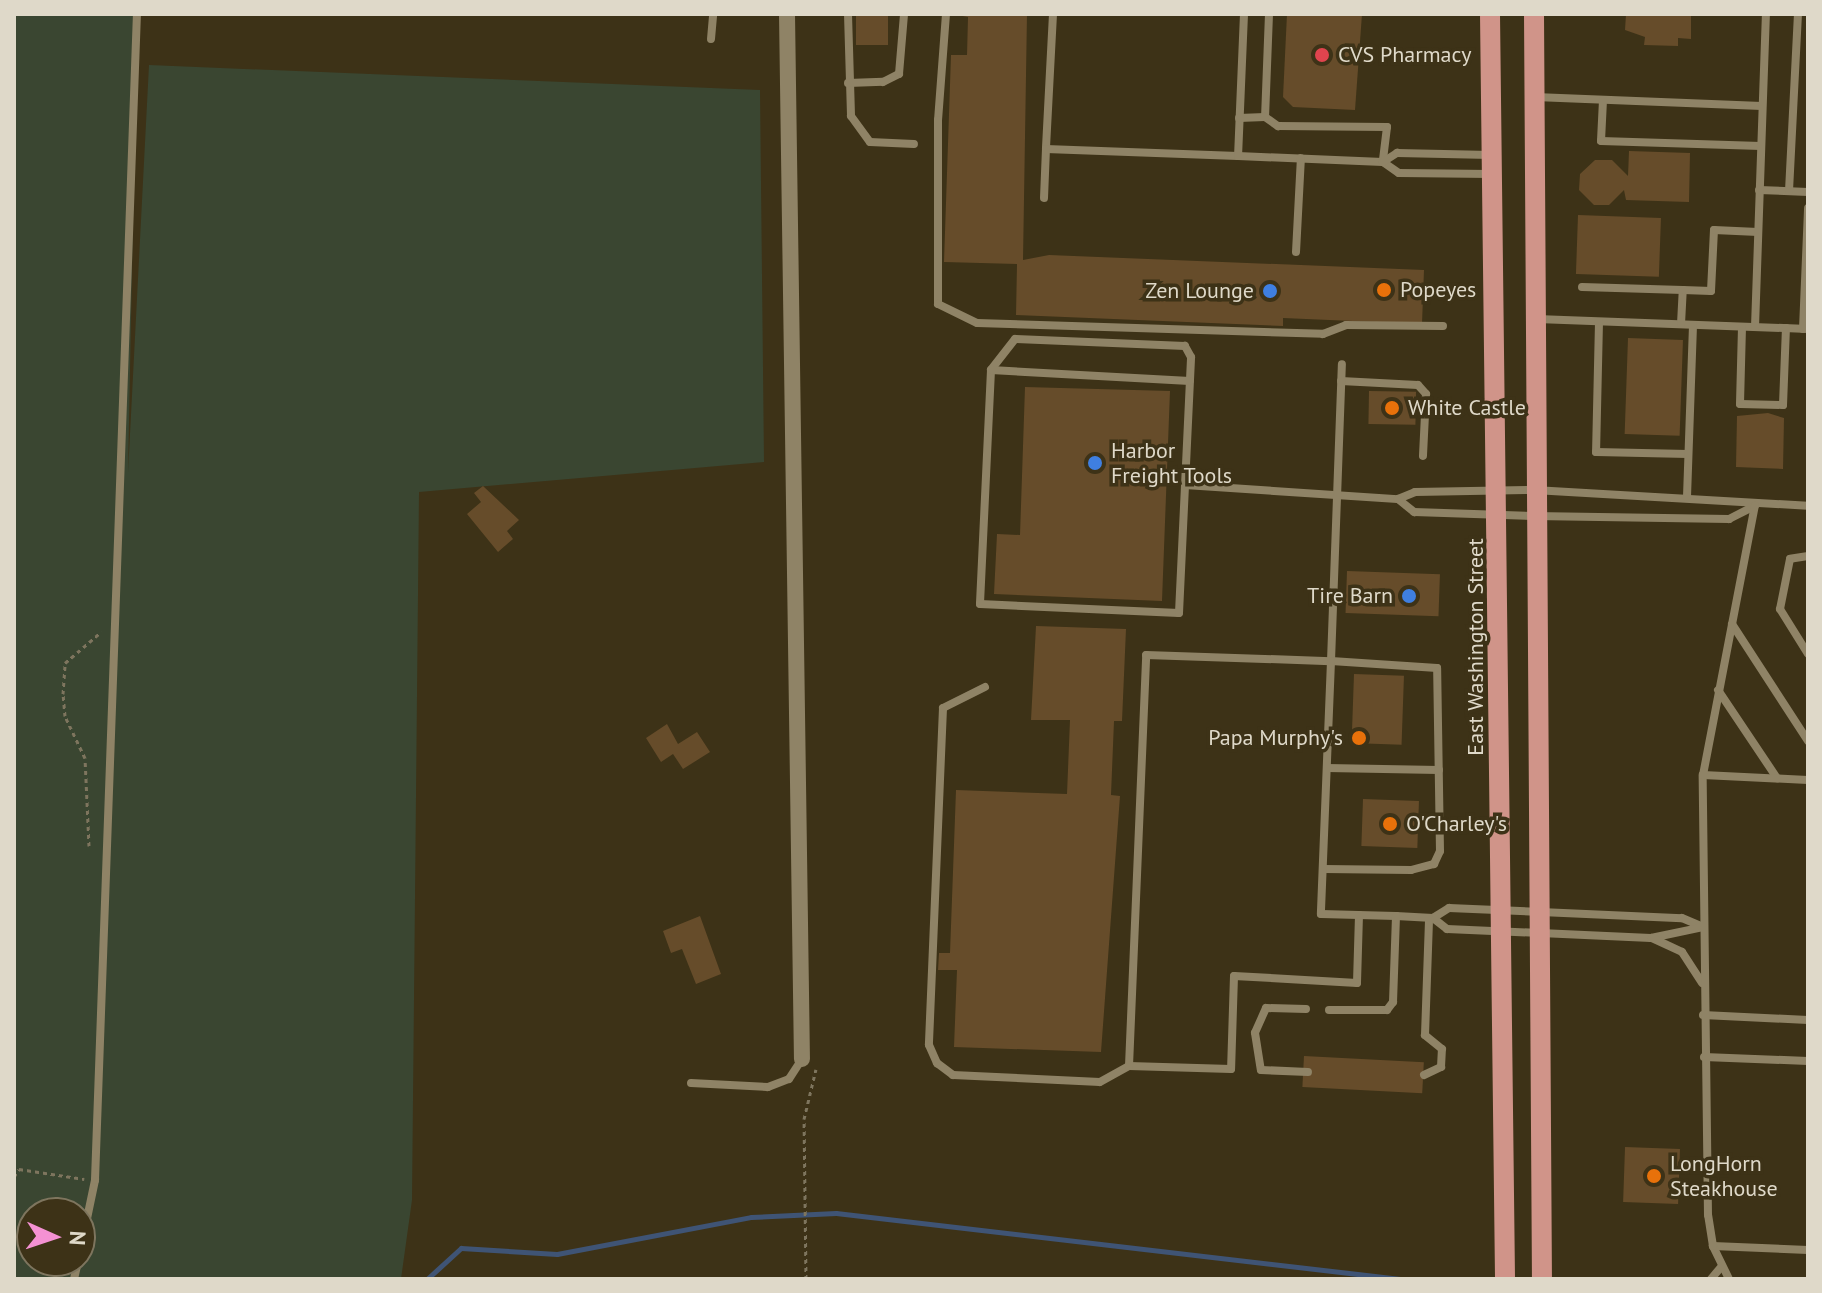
<!DOCTYPE html>
<html>
<head>
<meta charset="utf-8">
<style>
  body { margin:0 }
  #map { position:relative; width:1822px; height:1293px; overflow:hidden; background:#3d3217; font-family:"PT Sans",sans-serif }
  div>[style] { position:absolute }
  .green>* { inset:0; background:#3a4631 }
  .stream>* { height:5px; margin:-2.5px; padding:0 2.5px; transform-origin:2.5px; border-radius:2.5px; background:#3f5475 }
  .building>* { inset:0; background:#664c2a; transform-origin:0 0 }
  .path>* { height:3px; margin-top:-1.5px; transform-origin:0; background:repeating-linear-gradient(90deg,#7e755e 0 4px,transparent 0 8px) }
  .service>* { height:8px; margin:-4px; padding:0 4px; transform-origin:4px; border-radius:4px; background:#8f8366 }
  .minor>* { height:16px; margin:-8px; padding:0 8px; transform-origin:8px; border-radius:8px; background:#8f8366 }
  .primary>* { height:20px; margin:-10px; padding:0 10px; transform-origin:10px; border-radius:10px; background:#d09489 }
  .dots>* { width:22px; height:22px; translate:-50% -50%; box-sizing:border-box; border:4px solid #3d3217; border-radius:50% }
  span { translate:-50% -50%; white-space:nowrap; text-align:center; line-height:1.15; -webkit-text-stroke:7px #3d3217; paint-order:stroke }
  .poi-label { font-size:22px; color:#dfd9c9 }
  .left { translate:0 -50%; text-align:left }
  .right { translate:-100% -50%; text-align:right }
  .street-label { font-size:22px; color:#dfd9c9 }
  .frame { position:absolute; inset:0; border:16px solid #dfd9c9; pointer-events:none }
  .north { position:absolute; left:16px; top:1197px; width:80px; height:80px; box-sizing:border-box; background:#3d3217; border:2px solid #7e755e; border-radius:50%; rotate:93deg; font-size:22px; font-weight:700; line-height:32px; text-align:center; color:#dfd9c9 }
  .north::after { content:''; display:block; margin:auto; width:28px; height:36px; background:#f491d3; clip-path:polygon(50% 0,100% 100%,50% 72%,0 100%) }
</style>
</head>
<body>
<div id="map">
  <div class="green">
    <div style="clip-path:polygon(evenodd,14px 14px,137px 14px,128px 473px,149px 65px,760px 90px,764px 462px,419px 492px,412px 1200px,401px 1279px,14px 1279px,14px 14px,32px 1213px,80px 1213px,80px 1261px,32px 1261px,32px 1213px)"></div>
  </div>
  <div class="stream">
    <div style="left:427px;top:1279px;width:46px;rotate:-42.4deg"></div>
    <div style="left:461px;top:1248px;width:96px;rotate:3.6deg"></div>
    <div style="left:557px;top:1254px;width:197px;rotate:-10.8deg"></div>
    <div style="left:751px;top:1217px;width:85px;rotate:-2.7deg"></div>
    <div style="left:836px;top:1213px;width:568px;rotate:6.67deg"></div>
  </div>
  <div class="building">
    <div style="left:856px;top:14px;width:32px;height:31px"></div>
    <div style="clip-path:polygon(952px 14px,1027px 14px,1023px 260px,1049px 255px,1424px 270px,1422px 324px,1283px 318px,1283px 326px,1016px 315px,1017px 264px,944px 262px,951px 55px,967px 55px,968px 17px)"></div>
    <div style="clip-path:polygon(1287px 14px,1362px 14px,1355px 110px,1293px 107px,1283px 97px)"></div>
    <div style="clip-path:polygon(1626px 14px,1691px 14px,1691px 39px,1678px 38px,1678px 46px,1644px 45px,1645px 37px,1625px 30px)"></div>
    <div style="clip-path:polygon(1629px 151px,1690px 153px,1689px 202px,1626px 200px,1624px 190px,1609px 205px,1594px 205px,1579px 190px,1580px 174px,1595px 160px,1612px 160px,1628px 176px)"></div>
    <div style="left:1578px;top:215px;width:83px;height:59px;rotate:2deg"></div>
    <div style="left:1628px;top:338px;width:55px;height:96px;rotate:2deg"></div>
    <div style="clip-path:polygon(1025px 387px,1170px 391px,1162px 601px,994px 594px,997px 534px,1020px 535px)"></div>
    <div style="left:1369px;top:391px;width:47px;height:33px;rotate:1deg"></div>
    <div style="clip-path:polygon(1768px 413px,1784px 418px,1783px 469px,1736px 467px,1737px 416px)"></div>
    <div style="clip-path:polygon(483px 486px,519px 520px,507px 531px,513px 539px,498px 552px,467px 514px,481px 502px,474px 493px)"></div>
    <div style="left:1347px;top:571px;width:93px;height:42px;rotate:2deg"></div>
    <div style="clip-path:polygon(1036px 626px,1126px 629px,1122px 721px,1114px 721px,1111px 795px,1120px 796px,1101px 1052px,954px 1047px,957px 970px,938px 970px,939px 953px,950px 953px,956px 790px,1067px 794px,1070px 720px,1031px 720px)"></div>
    <div style="left:1354px;top:674px;width:50px;height:69px;rotate:2deg"></div>
    <div style="clip-path:polygon(667px 724px,678px 744px,697px 732px,710px 752px,683px 769px,673px 754px,661px 762px,646px 738px)"></div>
    <div style="left:1363px;top:799px;width:56px;height:47px;rotate:2deg"></div>
    <div style="clip-path:polygon(700px 916px,721px 974px,696px 984px,682px 949px,671px 953px,663px 931px)"></div>
    <div style="left:1304px;top:1056px;width:120px;height:31px;rotate:3deg"></div>
    <div style="left:1680px;top:1149px;width:55px;height:55px;rotate:92deg"></div>
  </div>
  <div class="path">
    <div style="left:89px;top:846px;width:88px;rotate:-92.6deg"></div>
    <div style="left:85px;top:758px;width:47px;rotate:-115.5deg"></div>
    <div style="left:65px;top:716px;width:22px;rotate:-95deg"></div>
    <div style="left:63px;top:694px;width:31px;rotate:-86deg"></div>
    <div style="left:65px;top:663px;width:48px;rotate:-40.7deg"></div>
    <div style="left:14px;top:1177px;width:9px;rotate:-58deg"></div>
    <div style="left:19px;top:1169px;width:66px;rotate:8.7deg"></div>
    <div style="left:806px;top:1279px;width:160px;rotate:-90.7deg"></div>
    <div style="left:804px;top:1119px;width:51px;rotate:-76.5deg"></div>
  </div>
  <div class="service">
    <div style="left:848px;top:14px;width:102px;rotate:88.3deg"></div>
    <div style="left:851px;top:116px;width:32px;rotate:54deg"></div>
    <div style="left:870px;top:142px;width:44px;rotate:2.6deg"></div>
    <div style="left:946px;top:14px;width:106px;rotate:94.3deg"></div>
    <div style="left:938px;top:120px;width:184px;rotate:90deg"></div>
    <div style="left:938px;top:304px;width:43px;rotate:26deg"></div>
    <div style="left:977px;top:323px;width:346px;rotate:1.8deg"></div>
    <div style="left:1323px;top:334px;width:25px;rotate:-21deg"></div>
    <div style="left:1346px;top:325px;width:97px;rotate:0.6deg"></div>
    <div style="left:1053px;top:14px;width:135px;rotate:93deg"></div>
    <div style="left:1046px;top:149px;width:192px;rotate:2.1deg"></div>
    <div style="left:1244px;top:14px;width:142px;rotate:92.4deg"></div>
    <div style="left:1238px;top:156px;width:145px;rotate:2.4deg"></div>
    <div style="left:1383px;top:162px;width:19px;rotate:35deg"></div>
    <div style="left:1399px;top:173px;width:92px;rotate:0.6deg"></div>
    <div style="left:1269px;top:14px;width:103px;rotate:92.2deg"></div>
    <div style="left:1265px;top:117px;width:16px;rotate:35deg"></div>
    <div style="left:1278px;top:126px;width:109px;rotate:0.5deg"></div>
    <div style="left:1387px;top:127px;width:35px;rotate:97deg"></div>
    <div style="left:711px;top:39px;width:25px;rotate:-85deg"></div>
    <div style="left:848px;top:83px;width:35px;rotate:-2deg"></div>
    <div style="left:883px;top:82px;width:18px;rotate:-27deg"></div>
    <div style="left:899px;top:74px;width:60px;rotate:-85.2deg"></div>
    <div style="left:1535px;top:97px;width:227px;rotate:2.3deg"></div>
    <div style="left:1603px;top:100px;width:41px;rotate:92.8deg"></div>
    <div style="left:1601px;top:141px;width:160px;rotate:1.8deg"></div>
    <div style="left:1239px;top:118px;width:26px;rotate:-2deg"></div>
    <div style="left:1383px;top:162px;width:17px;rotate:-33deg"></div>
    <div style="left:1397px;top:153px;width:94px;rotate:1.2deg"></div>
    <div style="left:1759px;top:190px;width:49px;rotate:2.3deg"></div>
    <div style="left:1789px;top:191px;width:177px;rotate:-87.1deg"></div>
    <div style="left:1044px;top:198px;width:49px;rotate:-87.7deg"></div>
    <div style="left:1296px;top:252px;width:94px;rotate:-87deg"></div>
    <div style="left:1582px;top:287px;width:101px;rotate:1.7deg"></div>
    <div style="left:1537px;top:319px;width:271px;rotate:2.1deg"></div>
    <div style="left:1599px;top:322px;width:130px;rotate:91.3deg"></div>
    <div style="left:1596px;top:452px;width:92px;rotate:1.2deg"></div>
    <div style="left:1681px;top:324px;width:34px;rotate:-87deg"></div>
    <div style="left:1683px;top:290px;width:28px;rotate:2deg"></div>
    <div style="left:1711px;top:291px;width:61px;rotate:-87.2deg"></div>
    <div style="left:1714px;top:230px;width:44px;rotate:2.6deg"></div>
    <div style="left:1742px;top:327px;width:77px;rotate:91.5deg"></div>
    <div style="left:1740px;top:404px;width:43px;rotate:1.3deg"></div>
    <div style="left:1783px;top:405px;width:77px;rotate:-87.8deg"></div>
    <div style="left:1755px;top:327px;width:313px;rotate:-88deg"></div>
    <div style="left:1803px;top:329px;width:121px;rotate:-87.6deg"></div>
    <div style="left:991px;top:370px;width:234px;rotate:92.7deg"></div>
    <div style="left:980px;top:604px;width:199px;rotate:2.6deg"></div>
    <div style="left:1179px;top:613px;width:256px;rotate:-87.3deg"></div>
    <div style="left:1191px;top:357px;width:13px;rotate:-119deg"></div>
    <div style="left:1185px;top:346px;width:170px;rotate:-177.6deg"></div>
    <div style="left:1015px;top:339px;width:39px;rotate:128deg"></div>
    <div style="left:991px;top:370px;width:199px;rotate:3.2deg"></div>
    <div style="left:1341px;top:381px;width:77px;rotate:3deg"></div>
    <div style="left:1418px;top:385px;width:12px;rotate:48deg"></div>
    <div style="left:1426px;top:394px;width:62px;rotate:92.8deg"></div>
    <div style="left:1185px;top:485px;width:213px;rotate:3.8deg"></div>
    <div style="left:1398px;top:499px;width:18px;rotate:-22deg"></div>
    <div style="left:1415px;top:492px;width:119px;rotate:-1deg"></div>
    <div style="left:1534px;top:490px;width:274px;rotate:3.3deg"></div>
    <div style="left:1687px;top:497px;width:172px;rotate:-88deg"></div>
    <div style="left:1398px;top:499px;width:21px;rotate:39deg"></div>
    <div style="left:1414px;top:512px;width:120px;rotate:1.9deg"></div>
    <div style="left:1534px;top:516px;width:195px;rotate:0.9deg"></div>
    <div style="left:1729px;top:519px;width:29px;rotate:-27deg"></div>
    <div style="left:1808px;top:556px;width:18px;rotate:171deg"></div>
    <div style="left:1790px;top:559px;width:51px;rotate:101.3deg"></div>
    <div style="left:1780px;top:609px;width:53px;rotate:58.1deg"></div>
    <div style="left:1732px;top:624px;width:140px;rotate:57deg"></div>
    <div style="left:985px;top:687px;width:47px;rotate:153.4deg"></div>
    <div style="left:943px;top:708px;width:337px;rotate:92.4deg"></div>
    <div style="left:929px;top:1045px;width:20px;rotate:66deg"></div>
    <div style="left:937px;top:1063px;width:20px;rotate:37deg"></div>
    <div style="left:953px;top:1075px;width:147px;rotate:2.7deg"></div>
    <div style="left:1100px;top:1082px;width:33px;rotate:-29deg"></div>
    <div style="left:1718px;top:690px;width:106px;rotate:56.2deg"></div>
    <div style="left:1327px;top:768px;width:112px;rotate:1deg"></div>
    <div style="left:1703px;top:775px;width:105px;rotate:2.7deg"></div>
    <div style="left:1324px;top:869px;width:87px;rotate:0.7deg"></div>
    <div style="left:1411px;top:870px;width:24px;rotate:-15deg"></div>
    <div style="left:1434px;top:864px;width:14px;rotate:-65deg"></div>
    <div style="left:1440px;top:851px;width:183px;rotate:-90.9deg"></div>
    <div style="left:1437px;top:668px;width:106px;rotate:-176.2deg"></div>
    <div style="left:1331px;top:661px;width:297px;rotate:-87.9deg"></div>
    <div style="left:1359px;top:915px;width:68px;rotate:91.7deg"></div>
    <div style="left:1357px;top:983px;width:123px;rotate:-176.7deg"></div>
    <div style="left:1234px;top:976px;width:93px;rotate:91.8deg"></div>
    <div style="left:1231px;top:1069px;width:102px;rotate:-178.3deg"></div>
    <div style="left:1129px;top:1066px;width:411px;rotate:-87.6deg"></div>
    <div style="left:1146px;top:655px;width:185px;rotate:1.9deg"></div>
    <div style="left:1331px;top:661px;width:253px;rotate:92.3deg"></div>
    <div style="left:1321px;top:914px;width:75px;rotate:1.5deg"></div>
    <div style="left:1396px;top:916px;width:37px;rotate:3deg"></div>
    <div style="left:1433px;top:918px;width:19px;rotate:-32deg"></div>
    <div style="left:1449px;top:908px;width:233px;rotate:2.5deg"></div>
    <div style="left:1682px;top:918px;width:23px;rotate:23deg"></div>
    <div style="left:1433px;top:918px;width:18px;rotate:38deg"></div>
    <div style="left:1447px;top:929px;width:204px;rotate:2.5deg"></div>
    <div style="left:1651px;top:938px;width:53px;rotate:-11.9deg"></div>
    <div style="left:1652px;top:938px;width:33px;rotate:25deg"></div>
    <div style="left:1682px;top:952px;width:37px;rotate:57deg"></div>
    <div style="left:1306px;top:1009px;width:40px;rotate:-178.6deg"></div>
    <div style="left:1266px;top:1008px;width:27px;rotate:114deg"></div>
    <div style="left:1255px;top:1033px;width:37px;rotate:81deg"></div>
    <div style="left:1261px;top:1070px;width:47px;rotate:2.4deg"></div>
    <div style="left:1329px;top:1010px;width:58px"></div>
    <div style="left:1387px;top:1010px;width:10px;rotate:-53deg"></div>
    <div style="left:1393px;top:1002px;width:86px;rotate:-88deg"></div>
    <div style="left:1703px;top:1015px;width:105px;rotate:2.7deg"></div>
    <div style="left:1704px;top:1057px;width:104px;rotate:2.2deg"></div>
    <div style="left:1424px;top:1075px;width:19px;rotate:-25deg"></div>
    <div style="left:1441px;top:1067px;width:18px;rotate:-87deg"></div>
    <div style="left:1442px;top:1049px;width:22px;rotate:-141deg"></div>
    <div style="left:1425px;top:1035px;width:117px;rotate:-88deg"></div>
    <div style="left:691px;top:1083px;width:77px;rotate:3deg"></div>
    <div style="left:768px;top:1087px;width:22px;rotate:-21deg"></div>
    <div style="left:789px;top:1079px;width:24px;rotate:-57deg"></div>
    <div style="left:1713px;top:1246px;width:95px;rotate:2.4deg"></div>
    <div style="left:80px;top:1252px;width:74px;rotate:-78.2deg"></div>
    <div style="left:95px;top:1180px;width:1167px;rotate:-87.94deg"></div>
    <div style="left:74px;top:1279px;width:18px;rotate:-77deg"></div>
    <div style="left:1711px;top:1279px;width:16px;rotate:-50deg"></div>
    <div style="left:1729px;top:1279px;width:37px;rotate:-116deg"></div>
    <div style="left:1713px;top:1246px;width:31px;rotate:-99deg"></div>
    <div style="left:1708px;top:1215px;width:440px;rotate:-90.7deg"></div>
    <div style="left:1703px;top:775px;width:274px;rotate:-79.1deg"></div>
  </div>
  <div class="minor">
    <div style="left:787px;top:14px;width:1045px;rotate:89.18deg"></div>
  </div>
  <div class="primary">
    <div style="left:1490px;top:14px;width:1265px;rotate:89.32deg"></div>
    <div style="left:1534px;top:14px;width:1265px;rotate:89.64deg"></div>
  </div>
  <div class="dots">
    <div style="left:1322px;top:55px;background:#e0444e"></div>
    <div style="left:1384px;top:290px;background:#e8710a"></div>
    <div style="left:1270px;top:291px;background:#3f7fe0"></div>
    <div style="left:1392px;top:408px;background:#e8710a"></div>
    <div style="left:1095px;top:463px;background:#3f7fe0"></div>
    <div style="left:1409px;top:596px;background:#3f7fe0"></div>
    <div style="left:1359px;top:738px;background:#e8710a"></div>
    <div style="left:1390px;top:824px;background:#e8710a"></div>
    <div style="left:1654px;top:1176px;background:#e8710a"></div>
  </div>
  <div class="poi-label">
    <span class="left" style="left:1338px;top:55px">CVS Pharmacy</span>
    <span class="left" style="left:1400px;top:290px">Popeyes</span>
    <span class="right" style="left:1254px;top:291px">Zen Lounge</span>
    <span class="left" style="left:1408px;top:408px">White Castle</span>
    <span class="left" style="left:1111px;top:463px">Harbor<br>Freight Tools</span>
    <span class="right" style="left:1393px;top:596px">Tire Barn</span>
    <span class="right" style="left:1343px;top:738px">Papa Murphy's</span>
    <span class="left" style="left:1406px;top:824px">O'Charley's</span>
    <span class="left" style="left:1670px;top:1176px">LongHorn<br>Steakhouse</span>
  </div>
  <div class="street-label">
    <span style="left:1476px;top:647px;rotate:-90deg">East Washington Street</span>
  </div>
  <div class="frame"></div>
  <div class="north">N</div>
</div>
</body>
</html>
